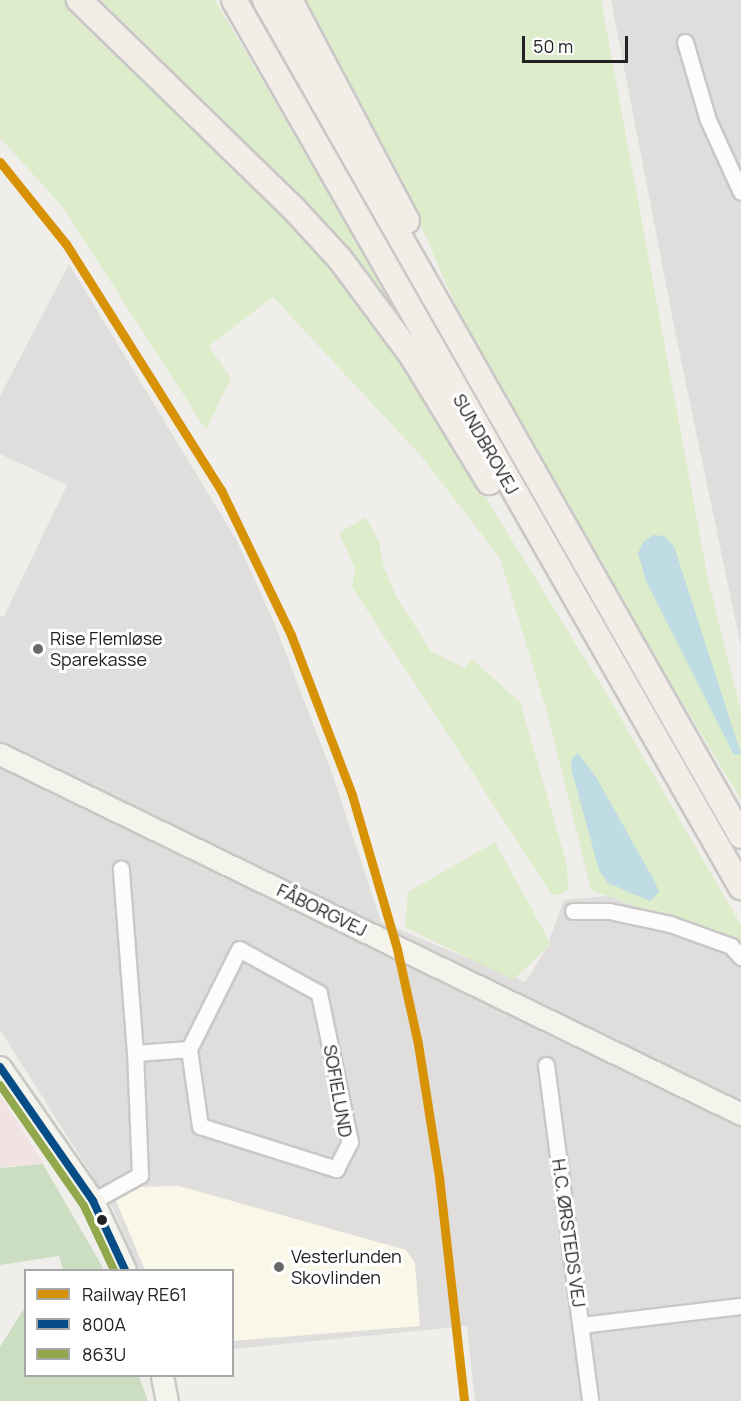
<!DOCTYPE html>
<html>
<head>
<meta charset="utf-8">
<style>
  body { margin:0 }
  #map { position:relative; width:741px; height:1401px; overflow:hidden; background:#f0eeeb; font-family:Manrope,sans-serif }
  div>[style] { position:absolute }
  .residential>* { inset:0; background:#dfdedc }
  .commercial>* { inset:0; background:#f1e3e1 }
  .education>* { inset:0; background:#f8f7e8 }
  .grass>* { inset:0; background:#ddeccb }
  .forest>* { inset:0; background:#cbdec1 }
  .water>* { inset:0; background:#bfdbe3 }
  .roads { filter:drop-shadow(2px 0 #c9c8c7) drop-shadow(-2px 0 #c9c8c7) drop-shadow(0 2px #c9c8c7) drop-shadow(0 -2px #c9c8c7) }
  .street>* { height:15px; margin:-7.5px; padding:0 7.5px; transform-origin:7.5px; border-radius:7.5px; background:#fdfcfc }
  .secondary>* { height:21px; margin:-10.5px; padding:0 10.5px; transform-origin:10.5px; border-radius:10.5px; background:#f4f4ed }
  .primary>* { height:24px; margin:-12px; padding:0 12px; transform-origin:12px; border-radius:12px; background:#f3ede7 }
  .bus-1>* { height:8px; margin:-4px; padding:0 4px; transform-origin:4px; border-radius:4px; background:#064d87 }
  .bus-2>* { height:8px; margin:-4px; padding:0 4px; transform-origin:4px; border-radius:4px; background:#91a94c }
  .rail-1>* { height:9px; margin:-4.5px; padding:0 4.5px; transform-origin:4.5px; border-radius:4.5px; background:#d79205 }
  .dots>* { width:16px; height:16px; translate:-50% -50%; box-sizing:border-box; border:3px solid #fff; border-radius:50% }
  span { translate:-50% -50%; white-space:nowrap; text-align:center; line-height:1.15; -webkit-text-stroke:6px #fff; paint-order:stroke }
  .street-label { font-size:18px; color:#222 }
  .poi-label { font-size:18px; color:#222 }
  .left { translate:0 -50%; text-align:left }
  .legend { position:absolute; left:24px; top:1269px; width:210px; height:108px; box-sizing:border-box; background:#fff; border:2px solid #a7a7a7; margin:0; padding:8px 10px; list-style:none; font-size:18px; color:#222 }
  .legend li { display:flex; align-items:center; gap:12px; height:30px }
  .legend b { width:30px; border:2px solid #a7a7a7 }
  .scale { position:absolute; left:522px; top:36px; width:106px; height:27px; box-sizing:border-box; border:3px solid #222; border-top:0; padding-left:8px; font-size:18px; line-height:21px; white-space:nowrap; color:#222; -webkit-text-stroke:4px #fff; paint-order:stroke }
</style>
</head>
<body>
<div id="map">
  <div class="residential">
    <div style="clip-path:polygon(611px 0,741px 0,741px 647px,676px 336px)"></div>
    <div style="clip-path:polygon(69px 264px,237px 541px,273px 620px,332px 773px,381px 922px,525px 982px,545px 951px,564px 900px,606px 896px,741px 928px,741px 1401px,475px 1401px,467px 1326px,233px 1349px,232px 1270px,138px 1270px,114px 1210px,0 1030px,0 617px,4px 616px,67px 485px,0 454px,0 396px)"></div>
  </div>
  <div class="commercial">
    <div style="clip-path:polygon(0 1095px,44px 1164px,0 1167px)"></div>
  </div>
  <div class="education">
    <div style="clip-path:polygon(179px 1186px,406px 1250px,415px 1263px,420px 1326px,233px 1341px,232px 1270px,145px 1270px,114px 1196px,129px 1187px)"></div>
  </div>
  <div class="grass">
    <div style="clip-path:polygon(0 0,65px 0,300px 234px,371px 311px,606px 693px,741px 925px,741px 944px,591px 890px,546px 709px,500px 558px,421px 456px,273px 297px,209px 346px,231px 378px,206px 430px,62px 206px,0 138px)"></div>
    <div style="clip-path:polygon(98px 0,215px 0,407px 327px,340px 240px)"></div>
    <div style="clip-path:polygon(305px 0,601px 0,707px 574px,741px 712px,741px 800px,542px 469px,467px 333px,426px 237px)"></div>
    <div style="clip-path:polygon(366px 517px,379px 542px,384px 568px,397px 598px,431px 651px,464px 668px,472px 659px,520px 702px,567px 865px,568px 889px,563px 894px,552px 895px,352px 587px,355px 569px,339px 533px)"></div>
    <div style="clip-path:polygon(495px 842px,551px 944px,513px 980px,405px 927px,408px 892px)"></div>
  </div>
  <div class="forest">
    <div style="clip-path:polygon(43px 1164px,102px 1266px,103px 1270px,63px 1270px,59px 1256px,0 1265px,0 1168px)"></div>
    <div style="clip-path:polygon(25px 1307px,26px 1376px,139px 1376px,148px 1401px,0 1401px,0 1347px)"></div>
  </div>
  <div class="water">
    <div style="clip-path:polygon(653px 535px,664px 536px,674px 546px,741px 754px,734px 755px,646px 581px,638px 553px,643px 542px)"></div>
    <div style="clip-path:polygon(578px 753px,596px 777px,655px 882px,659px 892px,650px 901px,608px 883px,599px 870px,572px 772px,571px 760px)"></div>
  </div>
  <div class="roads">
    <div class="street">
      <div style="left:685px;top:42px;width:81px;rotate:73.6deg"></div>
      <div style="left:708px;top:120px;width:79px;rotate:65.4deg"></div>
      <div style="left:573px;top:911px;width:36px"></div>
      <div style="left:609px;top:911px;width:62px;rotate:12deg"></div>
      <div style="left:670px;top:924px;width:65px;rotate:19.8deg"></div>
      <div style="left:731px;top:946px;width:15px;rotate:48deg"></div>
      <div style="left:135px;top:1053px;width:54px;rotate:-4.2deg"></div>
      <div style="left:189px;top:1049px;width:78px;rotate:81.9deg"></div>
      <div style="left:200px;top:1126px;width:143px;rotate:17.5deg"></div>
      <div style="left:336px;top:1169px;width:30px;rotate:-63deg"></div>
      <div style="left:350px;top:1142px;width:152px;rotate:-101.8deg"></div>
      <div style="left:319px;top:993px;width:91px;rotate:-151.2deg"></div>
      <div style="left:239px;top:949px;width:112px;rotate:116.6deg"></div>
      <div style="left:546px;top:1065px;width:339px;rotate:82.5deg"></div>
      <div style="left:93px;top:1201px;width:54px;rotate:-29deg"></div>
      <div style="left:140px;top:1175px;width:122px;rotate:-92.3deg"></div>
      <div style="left:135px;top:1053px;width:185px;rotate:-94.4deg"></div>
      <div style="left:581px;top:1325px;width:161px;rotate:-6.8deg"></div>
    </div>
    <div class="secondary">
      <div style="left:0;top:754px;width:824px;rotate:25.91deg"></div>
      <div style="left:0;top:1067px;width:163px;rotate:55.2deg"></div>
      <div style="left:93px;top:1201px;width:76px;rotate:65.1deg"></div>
      <div style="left:162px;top:1376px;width:25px;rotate:79deg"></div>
    </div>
    <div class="primary">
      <div style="left:79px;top:0;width:300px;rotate:44.2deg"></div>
      <div style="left:294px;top:209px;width:68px;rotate:47.4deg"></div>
      <div style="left:340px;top:259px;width:121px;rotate:53.4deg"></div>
      <div style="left:412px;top:356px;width:148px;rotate:58.6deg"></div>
      <div style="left:234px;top:0;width:1022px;rotate:60.25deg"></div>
      <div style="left:265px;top:0;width:962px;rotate:60.34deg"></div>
      <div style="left:290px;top:0;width:250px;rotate:62.1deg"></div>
    </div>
  </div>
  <div class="bus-1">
    <div style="left:0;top:1067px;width:163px;rotate:55.2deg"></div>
    <div style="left:93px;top:1201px;width:76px;rotate:65.1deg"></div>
  </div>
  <div class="bus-2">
    <div style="left:0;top:1085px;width:147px;rotate:55.2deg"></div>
    <div style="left:84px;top:1206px;width:71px;rotate:64.9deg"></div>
  </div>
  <div class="rail-1">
    <div style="left:0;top:162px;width:105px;rotate:51.2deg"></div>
    <div style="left:66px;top:244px;width:291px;rotate:57.8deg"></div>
    <div style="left:221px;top:490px;width:161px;rotate:64.2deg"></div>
    <div style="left:291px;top:635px;width:171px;rotate:69.1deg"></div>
    <div style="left:352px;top:795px;width:160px;rotate:73.7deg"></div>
    <div style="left:397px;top:949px;width:97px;rotate:77.5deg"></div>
    <div style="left:418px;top:1044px;width:135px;rotate:81deg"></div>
    <div style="left:439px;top:1177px;width:225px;rotate:83.6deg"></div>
  </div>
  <div class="dots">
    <div style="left:38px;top:649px;background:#6a6968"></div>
    <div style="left:102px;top:1220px;background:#222"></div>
    <div style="left:279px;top:1267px;background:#6a6968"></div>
  </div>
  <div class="street-label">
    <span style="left:486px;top:444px;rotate:60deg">SUNDBROVEJ</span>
    <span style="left:322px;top:910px;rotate:26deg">FÅBORGVEJ</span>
    <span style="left:338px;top:1091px;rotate:80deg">SOFIELUND</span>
    <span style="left:569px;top:1233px;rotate:82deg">H.C. ØRSTEDS VEJ</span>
  </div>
  <div class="poi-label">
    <span class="left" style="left:50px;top:649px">Rise Flemløse<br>Sparekasse</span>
    <span class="left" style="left:291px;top:1267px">Vesterlunden<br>Skovlinden</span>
  </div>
  <ul class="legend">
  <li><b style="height:8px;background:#d79205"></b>Railway RE61</li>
  <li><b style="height:8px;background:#064d87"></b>800A</li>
  <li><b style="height:8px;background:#91a94c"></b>863U</li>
  </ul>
  <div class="scale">50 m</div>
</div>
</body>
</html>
